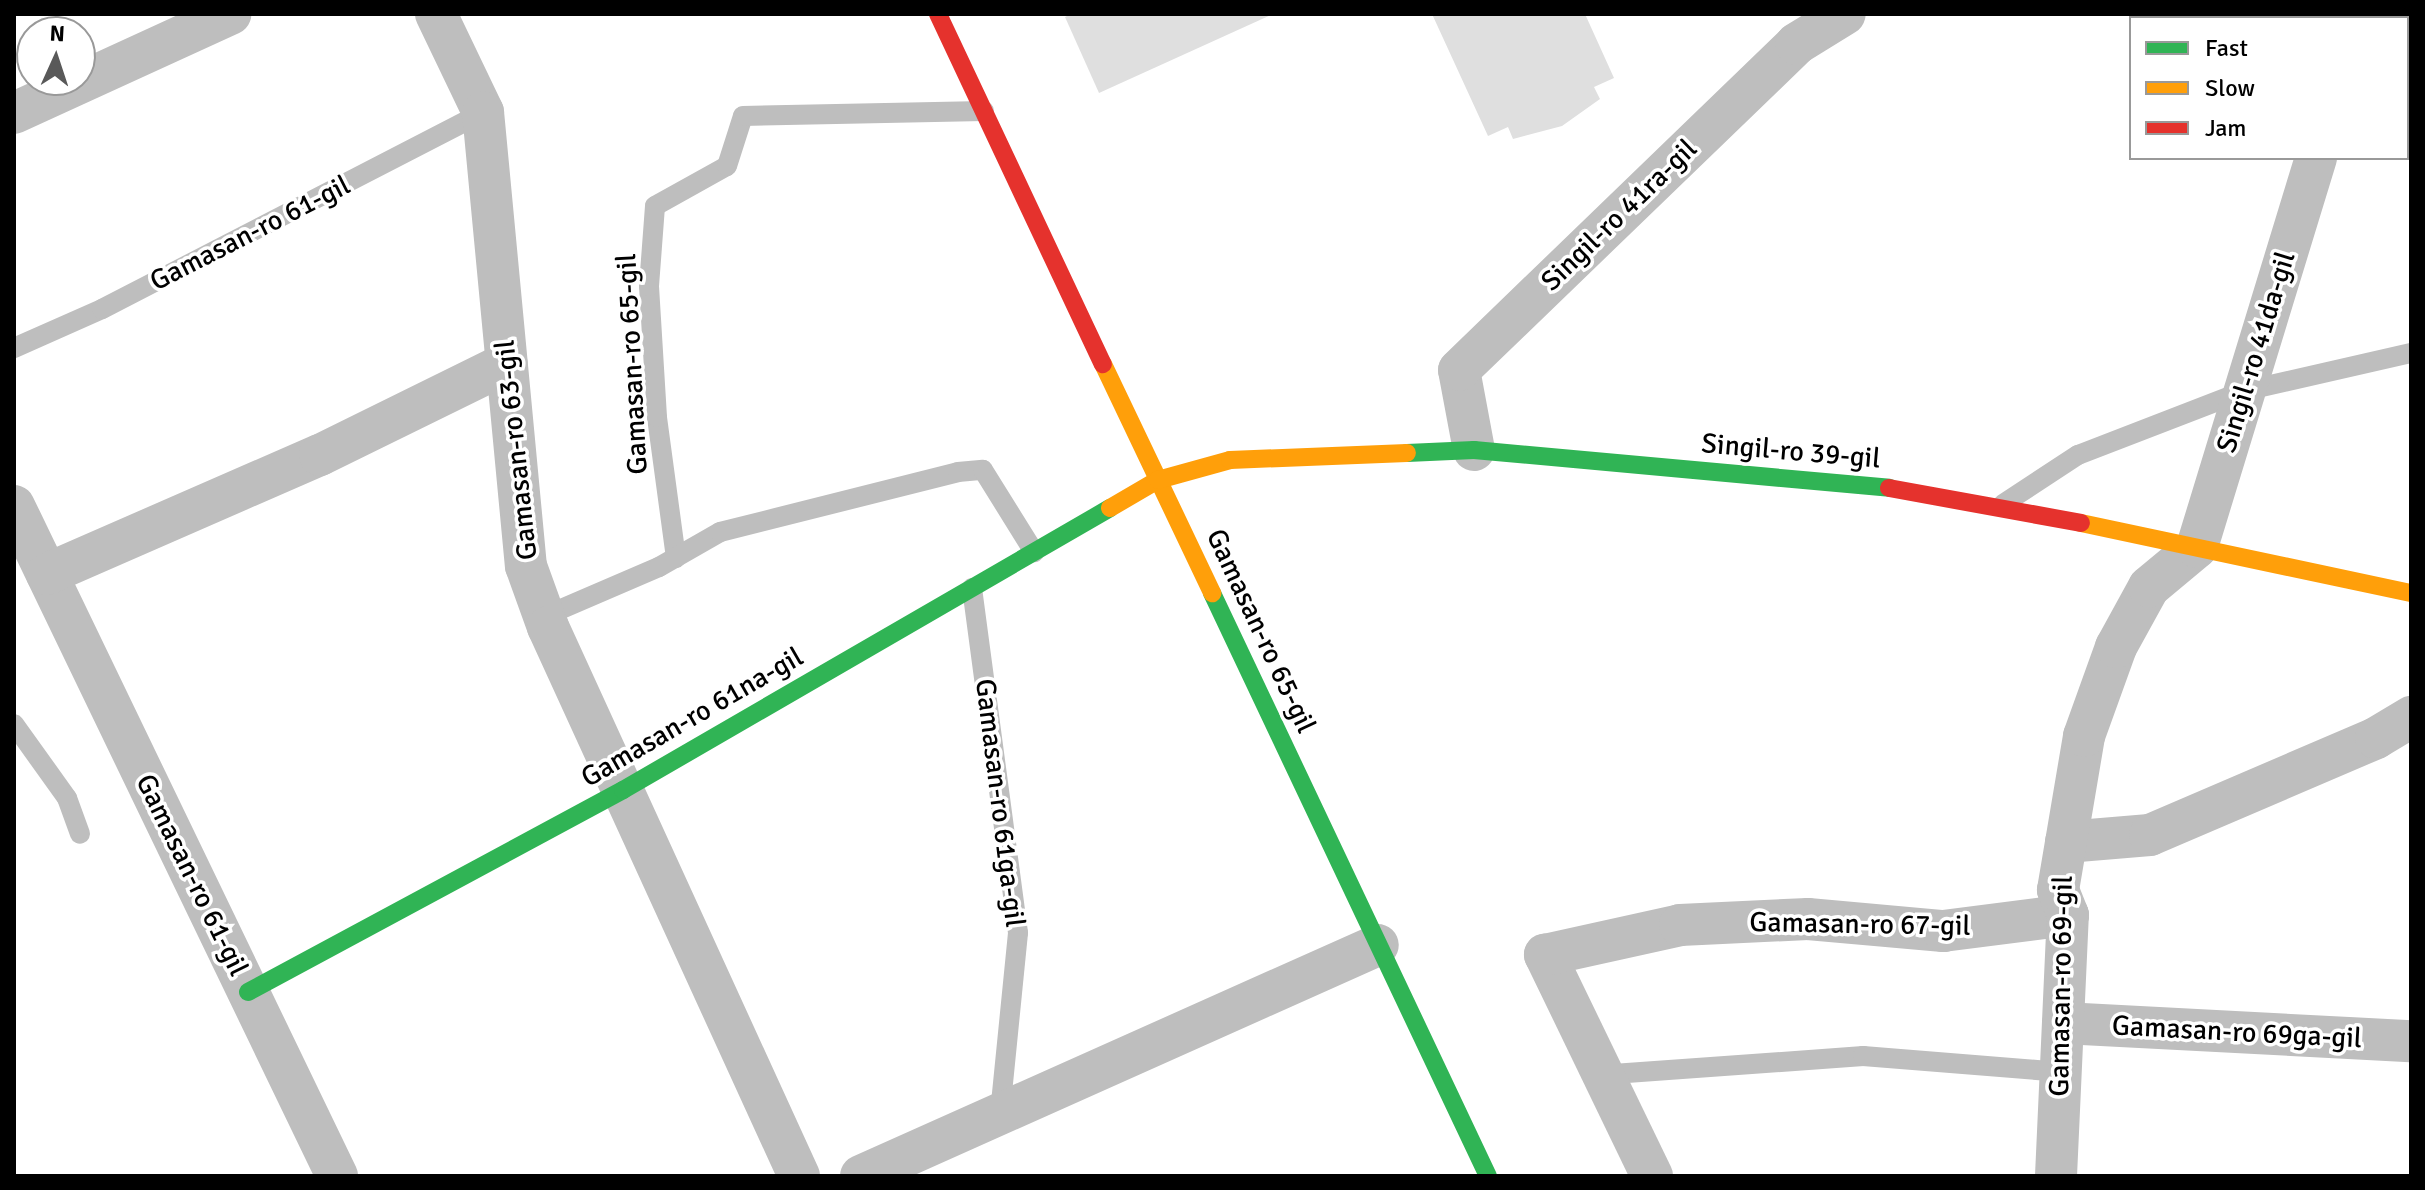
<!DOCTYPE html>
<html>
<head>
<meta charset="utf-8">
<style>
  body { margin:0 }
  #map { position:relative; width:2425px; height:1190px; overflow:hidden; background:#fff; font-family:Signika,sans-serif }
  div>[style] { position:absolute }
  .building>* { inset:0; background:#dfdfdf }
  .lane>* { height:20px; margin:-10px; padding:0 10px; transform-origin:10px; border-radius:10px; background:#bebebe }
  .street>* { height:42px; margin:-21px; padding:0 21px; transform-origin:21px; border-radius:21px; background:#bebebe }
  .fast>* { height:18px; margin:-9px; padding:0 9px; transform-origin:9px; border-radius:9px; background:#30b455 }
  .slow>* { height:18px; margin:-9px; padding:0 9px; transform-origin:9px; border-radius:9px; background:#ff9f0a }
  .jam>* { height:18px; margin:-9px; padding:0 9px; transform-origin:9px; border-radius:9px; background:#e5322d }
  span { translate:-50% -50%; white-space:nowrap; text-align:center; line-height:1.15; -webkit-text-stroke:7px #fff; paint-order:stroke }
  .street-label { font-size:28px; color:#000 }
  .frame { position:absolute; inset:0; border:16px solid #000; pointer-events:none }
  .legend { position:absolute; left:2129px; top:16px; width:280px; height:144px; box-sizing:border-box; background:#fff; border:2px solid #999; margin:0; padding:10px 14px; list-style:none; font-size:24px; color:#000 }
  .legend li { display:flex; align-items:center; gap:16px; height:40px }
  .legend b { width:40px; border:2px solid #999 }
  .north { position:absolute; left:16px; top:16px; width:80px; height:80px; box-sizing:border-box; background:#fff; border:2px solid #999; border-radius:50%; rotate:3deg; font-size:22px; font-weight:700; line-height:32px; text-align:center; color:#000 }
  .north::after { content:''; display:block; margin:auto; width:28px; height:36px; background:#595959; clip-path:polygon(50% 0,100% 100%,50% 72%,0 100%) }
</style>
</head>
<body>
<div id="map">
  <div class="building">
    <div style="clip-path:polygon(1071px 14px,1273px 14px,1099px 93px,1065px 17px)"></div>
    <div style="clip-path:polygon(1432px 14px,1585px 14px,1614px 78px,1594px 87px,1600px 99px,1562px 126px,1513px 139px,1508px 127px,1488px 136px)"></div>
  </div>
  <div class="lane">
    <div style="left:14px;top:348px;width:96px;rotate:-23.9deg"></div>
    <div style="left:102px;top:309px;width:429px;rotate:-27.3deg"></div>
    <div style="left:2003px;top:504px;width:90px;rotate:-33.2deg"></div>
    <div style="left:2078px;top:455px;width:178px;rotate:-21.1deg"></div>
    <div style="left:2244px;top:391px;width:171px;rotate:-12.8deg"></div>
    <div style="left:676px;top:558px;width:142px;rotate:-97.7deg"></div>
    <div style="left:657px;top:417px;width:131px;rotate:-93.5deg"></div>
    <div style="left:649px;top:286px;width:80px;rotate:-85.7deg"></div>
    <div style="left:655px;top:206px;width:82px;rotate:-29.1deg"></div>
    <div style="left:727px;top:166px;width:52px;rotate:-72.3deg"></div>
    <div style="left:743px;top:116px;width:241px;rotate:-1.2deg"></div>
    <div style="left:972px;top:588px;width:348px;rotate:82.4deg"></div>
    <div style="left:1018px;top:933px;width:182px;rotate:95.7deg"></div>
    <div style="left:545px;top:616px;width:124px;rotate:-23.3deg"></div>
    <div style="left:659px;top:567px;width:70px;rotate:-29.8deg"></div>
    <div style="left:720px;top:532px;width:245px;rotate:-14.1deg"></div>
    <div style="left:958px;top:472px;width:25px;rotate:-5deg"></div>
    <div style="left:983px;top:470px;width:97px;rotate:58.1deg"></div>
    <div style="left:14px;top:724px;width:91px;rotate:54.4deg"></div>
    <div style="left:67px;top:798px;width:38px;rotate:70deg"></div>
    <div style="left:1599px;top:1075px;width:265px;rotate:-4.1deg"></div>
    <div style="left:1863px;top:1056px;width:198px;rotate:4.6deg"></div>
  </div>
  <div class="street">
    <div style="left:436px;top:14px;width:109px;rotate:64.4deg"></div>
    <div style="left:483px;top:112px;width:456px;rotate:84.6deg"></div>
    <div style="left:526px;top:566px;width:65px;rotate:70.2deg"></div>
    <div style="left:548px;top:627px;width:604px;rotate:65.43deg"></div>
    <div style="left:2359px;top:18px;width:4px;rotate:-76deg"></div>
    <div style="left:14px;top:113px;width:238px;rotate:-24.6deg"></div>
    <div style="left:1474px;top:450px;width:81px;rotate:-100.6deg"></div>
    <div style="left:1459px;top:370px;width:469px;rotate:-44deg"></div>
    <div style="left:1796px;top:44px;width:57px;rotate:-31.5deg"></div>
    <div style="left:14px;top:506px;width:744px;rotate:64.26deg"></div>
    <div style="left:47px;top:574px;width:298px;rotate:-23.6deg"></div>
    <div style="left:320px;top:455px;width:208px;rotate:-26.2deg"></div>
    <div style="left:2066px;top:842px;width:84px;rotate:-4.8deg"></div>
    <div style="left:2150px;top:835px;width:246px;rotate:-23.2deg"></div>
    <div style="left:2376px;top:738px;width:41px;rotate:-31deg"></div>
    <div style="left:2063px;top:1023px;width:348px;rotate:3deg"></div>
    <div style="left:861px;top:1176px;width:566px;rotate:-24.08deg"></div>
    <div style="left:1652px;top:1176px;width:246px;rotate:-115.8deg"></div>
    <div style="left:1545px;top:955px;width:138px;rotate:-12.5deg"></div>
    <div style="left:1680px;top:925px;width:128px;rotate:-2.7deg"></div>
    <div style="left:1808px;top:919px;width:136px;rotate:5.1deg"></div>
    <div style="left:1943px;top:931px;width:126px;rotate:-7.3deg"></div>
    <div style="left:2056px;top:1176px;width:261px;rotate:-87.4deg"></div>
    <div style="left:2068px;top:915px;width:27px;rotate:-112deg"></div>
    <div style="left:2058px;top:890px;width:156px;rotate:-80.4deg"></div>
    <div style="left:2084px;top:736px;width:95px;rotate:-70.2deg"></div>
    <div style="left:2116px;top:647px;width:68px;rotate:-61.2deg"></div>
    <div style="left:2149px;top:587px;width:62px;rotate:-39.8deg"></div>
    <div style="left:2197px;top:547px;width:407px;rotate:-73deg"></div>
  </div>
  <div class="fast">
    <div style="left:1407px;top:453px;width:67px;rotate:-2.6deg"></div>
    <div style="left:1474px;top:450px;width:417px;rotate:5.2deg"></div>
    <div style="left:1212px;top:593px;width:645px;rotate:64.67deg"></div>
    <div style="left:248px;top:992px;width:426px;rotate:-28.3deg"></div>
    <div style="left:623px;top:790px;width:563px;rotate:-30.07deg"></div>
  </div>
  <div class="slow">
    <div style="left:1103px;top:364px;width:254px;rotate:64.5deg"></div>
    <div style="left:1110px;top:508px;width:56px;rotate:-30.3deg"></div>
    <div style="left:1158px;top:480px;width:75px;rotate:-15.5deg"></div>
    <div style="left:1230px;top:460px;width:177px;rotate:-2.3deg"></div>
    <div style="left:2081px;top:523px;width:337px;rotate:12deg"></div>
  </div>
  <div class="jam">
    <div style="left:938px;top:14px;width:387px;rotate:64.8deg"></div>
    <div style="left:1889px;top:488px;width:195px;rotate:10.3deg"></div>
  </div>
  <div class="street-label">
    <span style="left:1619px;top:215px;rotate:-44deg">Singil-ro 41ra-gil</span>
    <span style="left:250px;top:233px;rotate:-27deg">Gamasan-ro 61-gil</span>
    <span style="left:2256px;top:352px;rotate:-73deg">Singil-ro 41da-gil</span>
    <span style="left:632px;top:364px;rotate:-93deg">Gamasan-ro 65-gil</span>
    <span style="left:516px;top:450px;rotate:-96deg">Gamasan-ro 63-gil</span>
    <span style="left:1791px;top:451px;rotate:5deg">Singil-ro 39-gil</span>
    <span style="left:1261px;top:631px;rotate:65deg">Gamasan-ro 65-gil</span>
    <span style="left:692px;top:717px;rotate:-30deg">Gamasan-ro 61na-gil</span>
    <span style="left:1000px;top:803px;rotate:83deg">Gamasan-ro 61ga-gil</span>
    <span style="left:192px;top:875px;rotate:64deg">Gamasan-ro 61-gil</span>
    <span style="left:1860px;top:924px;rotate:1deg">Gamasan-ro 67-gil</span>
    <span style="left:2061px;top:986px;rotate:-89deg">Gamasan-ro 69-gil</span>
    <span style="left:2237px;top:1032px;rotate:3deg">Gamasan-ro 69ga-gil</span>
  </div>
  <div class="frame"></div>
  <ul class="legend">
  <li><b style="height:10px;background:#30b455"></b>Fast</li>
  <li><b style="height:10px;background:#ff9f0a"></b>Slow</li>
  <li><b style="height:10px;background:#e5322d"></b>Jam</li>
  </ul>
  <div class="north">N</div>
</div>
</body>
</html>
